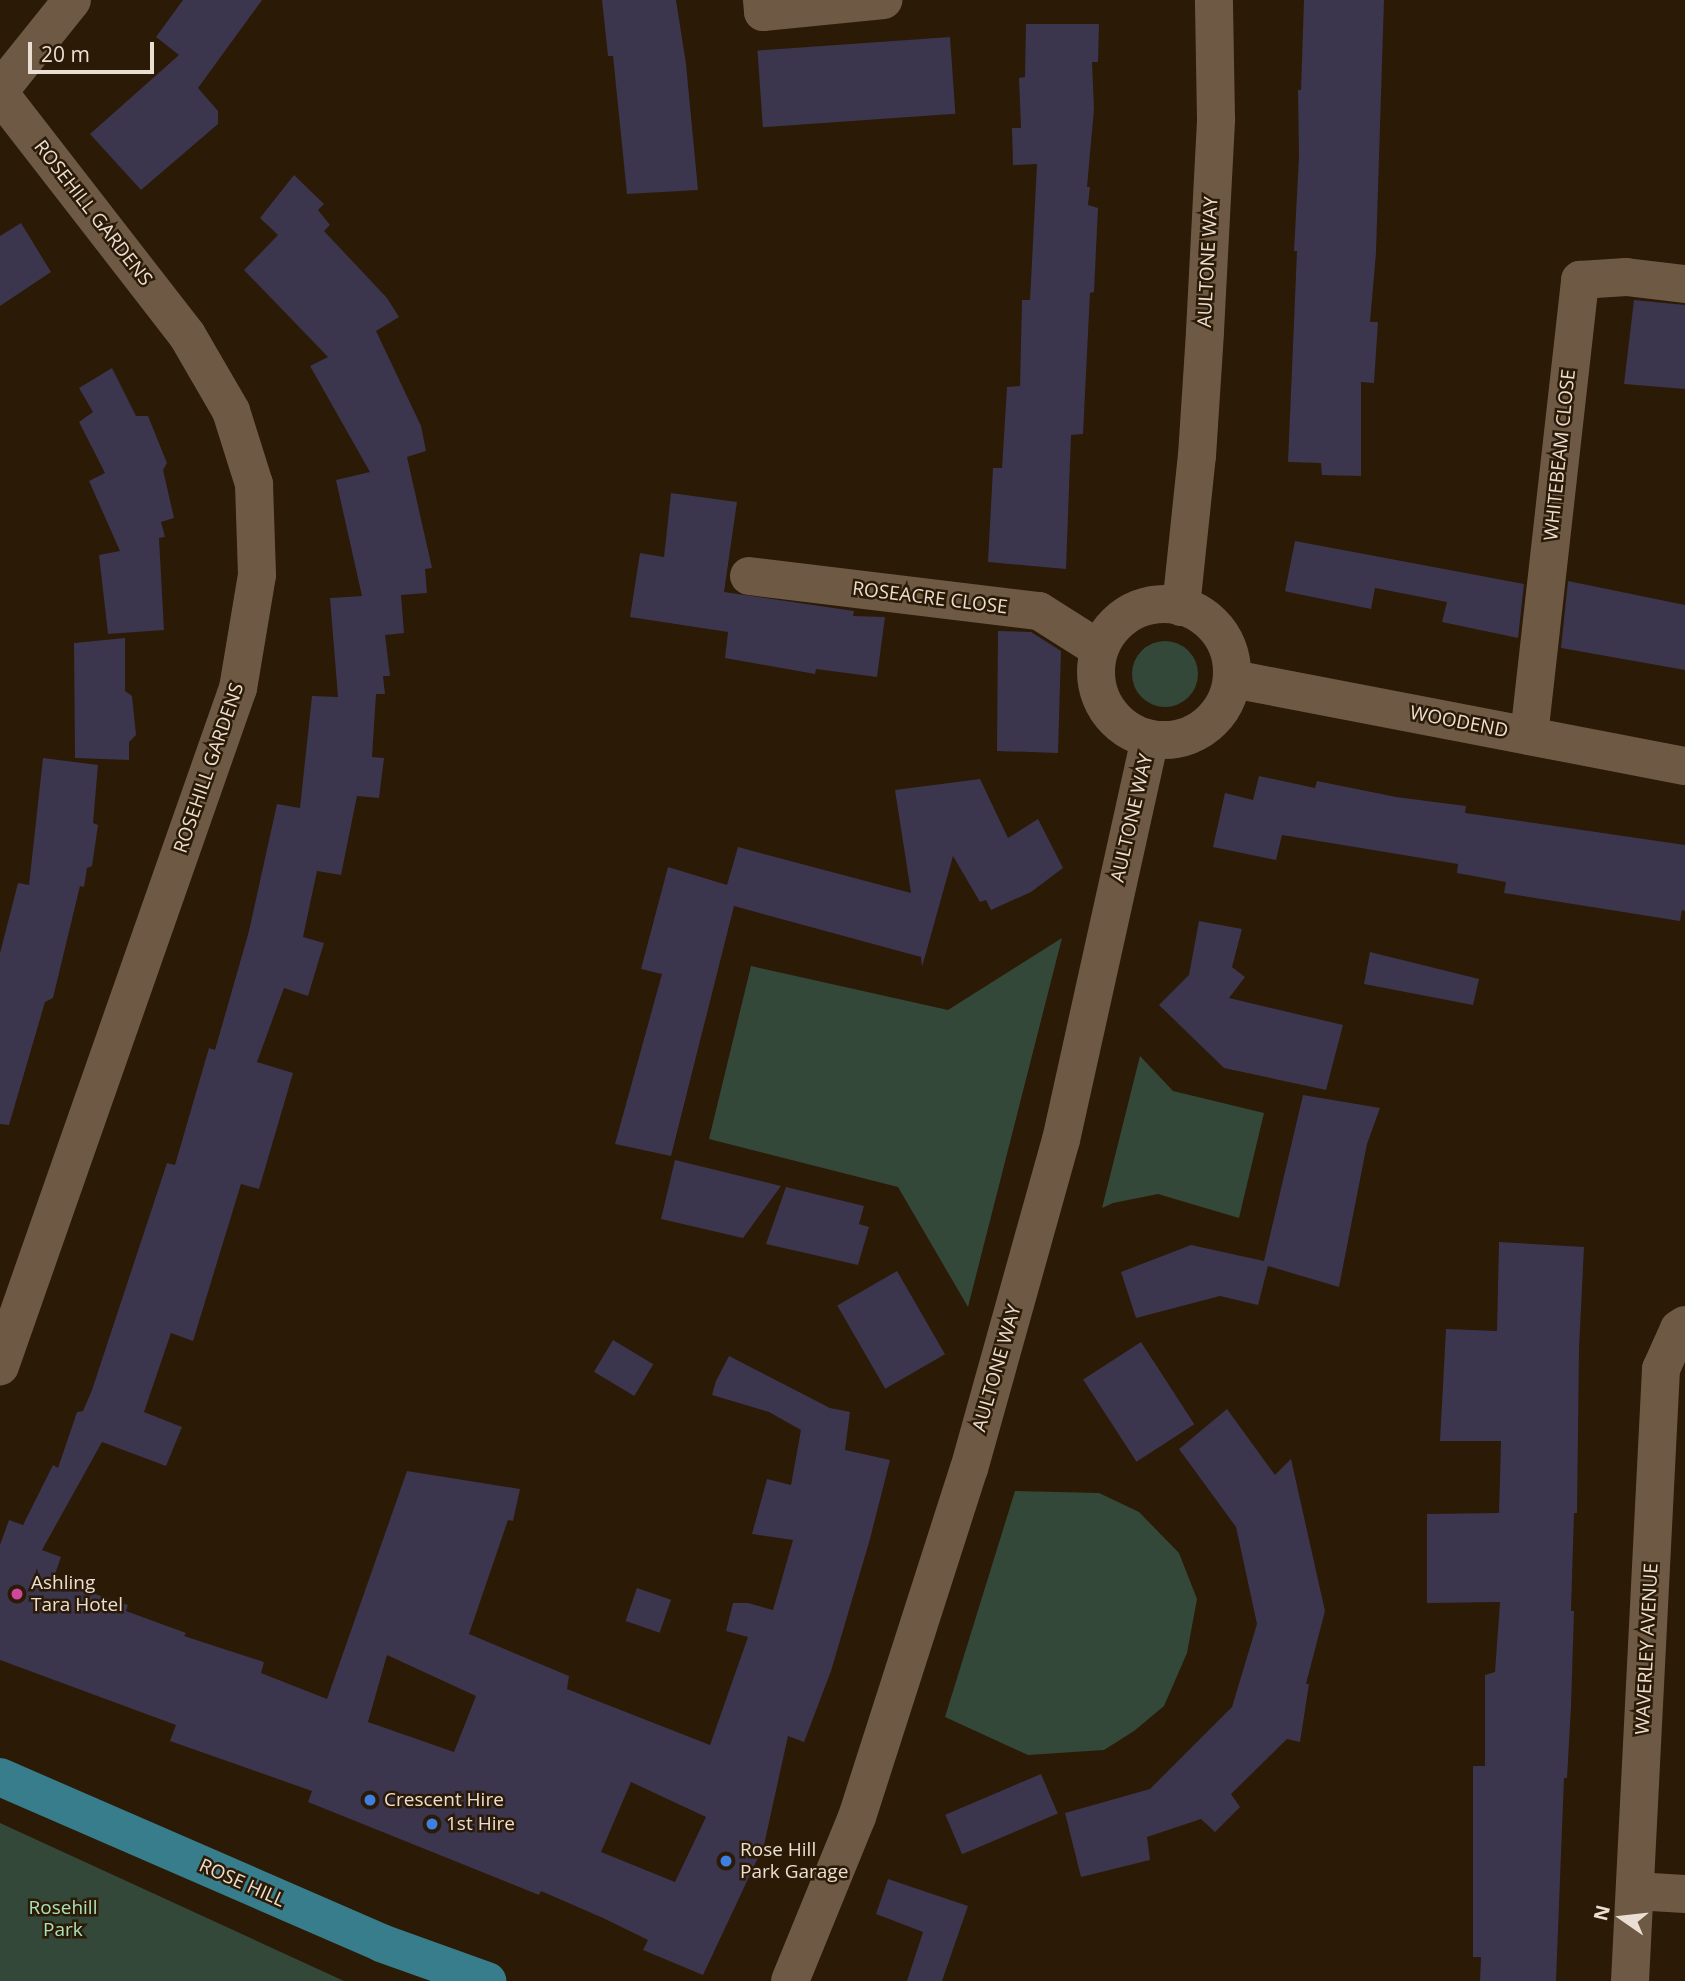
<!DOCTYPE html>
<html>
<head>
<meta charset="utf-8">
<style>
  body { margin:0 }
  #map { position:relative; width:1685px; height:1981px; overflow:hidden; background:#2b1a06; font-family:"Open Sans",sans-serif }
  div>[style] { position:absolute }
  .green>* { inset:0; background:#334839 }
  .round { border-radius:50% }
  .building>* { inset:0; background:#3b354d; transform-origin:0 0 }
  .minor>* { height:38px; margin:-19px; padding:0 19px; transform-origin:19px; border-radius:19px; background:#6e5a44 }
  .minor>.ring { margin:-19px; padding:0; box-sizing:content-box; background:none; border:38px solid #6e5a44; border-radius:50% }
  .major>* { height:38px; margin:-19px; padding:0 19px; transform-origin:19px; border-radius:19px; background:#377d8b }
  .dots>* { width:19px; height:19px; translate:-50% -50%; box-sizing:border-box; border:4px solid #2b1a06; border-radius:50% }
  span { translate:-50% -50%; white-space:nowrap; text-align:center; line-height:1.15; -webkit-text-stroke:5px #2b1a06; paint-order:stroke }
  .street-label { font-size:19px; color:#ebdfd3 }
  .poi-label { font-size:19px; color:#ebdfd3 }
  .left { translate:0 -50%; text-align:left }
  .park-label { font-size:19px; color:#aae2ba }
  .north { position:absolute; left:1587px; top:1883px; width:70px; height:70px; -webkit-text-stroke:5px #2b1a06; paint-order:stroke; rotate:284deg; font-size:19px; font-weight:700; line-height:28px; text-align:center; color:#ebdfd3 }
  .north::after { content:''; display:block; margin:auto; width:24px; height:32px; background:#ebdfd3; clip-path:polygon(50% 0,100% 100%,50% 72%,0 100%) }
  .scale { position:absolute; left:28px; top:42px; width:126px; height:32px; box-sizing:border-box; border:4px solid #ebdfd3; border-top:0; padding-left:9px; font-size:21px; line-height:24px; white-space:nowrap; color:#ebdfd3; -webkit-text-stroke:5px #2b1a06; paint-order:stroke }
</style>
</head>
<body>
<div id="map">
  <div class="green">
    <div class="round" style="left:1132px;top:641px;width:66px;height:66px"></div>
    <div style="clip-path:polygon(1062px 938px,968px 1307px,898px 1187px,709px 1139px,751px 966px,948px 1010px)"></div>
    <div style="clip-path:polygon(1140px 1056px,1173px 1091px,1264px 1113px,1239px 1218px,1158px 1194px,1113px 1203px,1102px 1208px)"></div>
    <div style="clip-path:polygon(1015px 1491px,1099px 1493px,1139px 1512px,1179px 1553px,1197px 1599px,1187px 1653px,1164px 1706px,1134px 1731px,1104px 1750px,1028px 1755px,945px 1717px)"></div>
    <div style="clip-path:polygon(0 1823px,344px 1981px,0 1981px)"></div>
  </div>
  <div class="building">
    <div style="clip-path:polygon(183px 0,262px 0,198px 88px,218px 111px,218px 124px,141px 190px,90px 134px,179px 55px,156px 37px)"></div>
    <div style="clip-path:polygon(602px 0,676px 0,686px 64px,698px 190px,627px 194px,613px 56px,608px 56px)"></div>
    <div style="clip-path:polygon(1304px 0,1384px 0,1376px 253px,1370px 322px,1378px 322px,1374px 383px,1361px 382px,1361px 476px,1322px 475px,1321px 463px,1288px 462px,1297px 251px,1294px 251px,1299px 157px,1298px 90px,1301px 90px)"></div>
    <div style="clip-path:polygon(1026px 24px,1099px 24px,1098px 62px,1092px 62px,1094px 109px,1087px 187px,1090px 187px,1088px 205px,1098px 208px,1094px 292px,1090px 293px,1083px 434px,1071px 435px,1066px 569px,988px 562px,993px 468px,1002px 468px,1007px 387px,1020px 386px,1022px 300px,1030px 300px,1037px 164px,1013px 165px,1012px 128px,1021px 128px,1019px 78px,1025px 77px)"></div>
    <div style="left:950px;top:37px;width:77px;height:193px;rotate:86deg"></div>
    <div style="clip-path:polygon(evenodd,294px 175px,324px 204px,318px 210px,330px 225px,324px 231px,387px 298px,399px 317px,376px 331px,421px 426px,426px 451px,407px 457px,432px 568px,425px 569px,427px 593px,401px 595px,404px 633px,385px 635px,390px 676px,383px 676px,385px 694px,376px 694px,372px 757px,384px 758px,379px 798px,357px 796px,341px 875px,317px 871px,303px 937px,324px 943px,308px 996px,284px 988px,257px 1062px,293px 1073px,259px 1189px,241px 1184px,193px 1341px,171px 1333px,144px 1412px,182px 1427px,166px 1466px,102px 1442px,42px 1550px,61px 1557px,53px 1580px,128px 1605px,126px 1611px,186px 1633px,184px 1636px,264px 1662px,261px 1673px,327px 1699px,407px 1471px,520px 1489px,513px 1521px,508px 1520px,469px 1634px,569px 1676px,567px 1689px,710px 1745px,748px 1637px,726px 1631px,733px 1603px,748px 1603px,773px 1610px,793px 1540px,752px 1534px,767px 1479px,791px 1485px,801px 1430px,769px 1412px,712px 1395px,716px 1381px,729px 1356px,830px 1408px,850px 1412px,845px 1450px,890px 1460px,870px 1539px,831px 1671px,804px 1742px,788px 1736px,764px 1845px,703px 1975px,643px 1950px,648px 1940px,603px 1918px,541px 1891px,539px 1895px,308px 1802px,312px 1791px,170px 1741px,176px 1725px,0 1660px,0 1545px,9px 1520px,23px 1525px,53px 1465px,58px 1468px,77px 1412px,83px 1411px,92px 1390px,167px 1163px,175px 1165px,209px 1048px,215px 1050px,249px 931px,277px 804px,300px 808px,312px 696px,338px 697px,330px 598px,362px 596px,336px 480px,370px 472px,310px 366px,328px 357px,244px 270px,278px 235px,260px 218px,294px 175px,387px 1655px,476px 1696px,454px 1752px,368px 1722px,387px 1655px,294px 175px,631px 1782px,706px 1817px,675px 1882px,601px 1852px,631px 1782px)"></div>
    <div style="clip-path:polygon(21px 223px,51px 272px,0 306px,0 236px)"></div>
    <div style="clip-path:polygon(1634px 300px,1685px 305px,1685px 389px,1624px 384px)"></div>
    <div style="clip-path:polygon(112px 368px,136px 416px,148px 416px,167px 463px,163px 470px,174px 518px,161px 522px,165px 537px,159px 538px,164px 630px,108px 634px,99px 555px,120px 551px,89px 481px,105px 473px,79px 422px,93px 412px,79px 388px)"></div>
    <div style="clip-path:polygon(671px 493px,737px 502px,724px 592px,854px 611px,853px 616px,885px 617px,877px 677px,816px 669px,815px 674px,725px 658px,728px 632px,630px 617px,640px 553px,664px 557px)"></div>
    <div style="clip-path:polygon(1295px 541px,1524px 584px,1518px 638px,1442px 622px,1447px 602px,1375px 588px,1371px 609px,1288px 592px,1285px 591px)"></div>
    <div style="clip-path:polygon(1568px 581px,1685px 605px,1685px 670px,1561px 648px)"></div>
    <div style="clip-path:polygon(998px 631px,1031px 632px,1061px 651px,1058px 753px,997px 751px)"></div>
    <div style="clip-path:polygon(125px 638px,125px 691px,132px 696px,136px 735px,129px 742px,129px 760px,75px 758px,74px 643px)"></div>
    <div style="clip-path:polygon(43px 758px,98px 765px,93px 823px,98px 825px,92px 866px,87px 868px,84px 887px,80px 886px,53px 998px,45px 1002px,9px 1125px,0 1124px,0 953px,18px 883px,29px 885px)"></div>
    <div style="clip-path:polygon(1259px 776px,1315px 788px,1317px 781px,1396px 797px,1466px 806px,1465px 813px,1685px 845px,1685px 911px,1682px 910px,1680px 921px,1504px 893px,1506px 882px,1457px 873px,1458px 864px,1282px 835px,1276px 860px,1213px 847px,1225px 793px,1253px 800px)"></div>
    <div style="clip-path:polygon(980px 779px,1008px 838px,1038px 819px,1063px 868px,1031px 892px,991px 910px,986px 900px,980px 902px,953px 856px,922px 967px,921px 957px,734px 906px,671px 1156px,615px 1144px,662px 974px,641px 969px,668px 867px,727px 885px,738px 847px,911px 893px,895px 790px)"></div>
    <div style="clip-path:polygon(1199px 921px,1242px 929px,1232px 967px,1245px 977px,1229px 998px,1343px 1025px,1326px 1090px,1224px 1068px,1159px 1005px,1189px 975px)"></div>
    <div style="clip-path:polygon(1370px 952px,1479px 979px,1473px 1005px,1364px 984px)"></div>
    <div style="clip-path:polygon(1303px 1095px,1380px 1108px,1367px 1144px,1339px 1287px,1268px 1266px,1258px 1305px,1220px 1296px,1136px 1318px,1121px 1272px,1191px 1245px,1264px 1261px)"></div>
    <div style="clip-path:polygon(675px 1160px,781px 1186px,743px 1238px,661px 1219px)"></div>
    <div style="clip-path:polygon(786px 1187px,864px 1206px,859px 1224px,869px 1227px,858px 1265px,766px 1244px)"></div>
    <div style="clip-path:polygon(1499px 1242px,1584px 1247px,1579px 1349px,1577px 1513px,1574px 1513px,1571px 1611px,1574px 1611px,1571px 1707px,1567px 1778px,1564px 1778px,1556px 1981px,1480px 1981px,1481px 1957px,1473px 1957px,1473px 1766px,1485px 1766px,1485px 1675px,1495px 1672px,1500px 1602px,1427px 1603px,1427px 1514px,1499px 1513px,1501px 1441px,1440px 1441px,1446px 1329px,1497px 1331px)"></div>
    <div style="left:897px;top:1271px;width:96px;height:69px;rotate:60deg"></div>
    <div style="left:613px;top:1340px;width:47px;height:37px;rotate:31deg"></div>
    <div style="left:1141px;top:1342px;width:98px;height:69px;rotate:57deg"></div>
    <div style="clip-path:polygon(1227px 1409px,1275px 1475px,1291px 1459px,1325px 1611px,1306px 1684px,1309px 1684px,1300px 1742px,1287px 1739px,1231px 1794px,1240px 1807px,1215px 1832px,1201px 1819px,1147px 1837px,1150px 1860px,1081px 1877px,1065px 1813px,1150px 1789px,1232px 1707px,1257px 1624px,1236px 1527px,1179px 1449px)"></div>
    <div style="left:637px;top:1588px;width:36px;height:35px;rotate:19deg"></div>
    <div style="left:1041px;top:1774px;width:43px;height:104px;rotate:67deg"></div>
    <div style="clip-path:polygon(888px 1879px,968px 1906px,942px 1981px,907px 1981px,923px 1932px,876px 1914px)"></div>
  </div>
  <div class="minor">
    <div style="left:762px;top:0;width:12px;rotate:85deg"></div>
    <div style="left:763px;top:12px;width:121px;rotate:-5.7deg"></div>
    <div style="left:0;top:90px;width:115px;rotate:-51.3deg"></div>
    <div style="left:0;top:94px;width:305px;rotate:52.2deg"></div>
    <div style="left:187px;top:335px;width:88px;rotate:59.9deg"></div>
    <div style="left:231px;top:411px;width:77px;rotate:72.5deg"></div>
    <div style="left:254px;top:484px;width:91px;rotate:88.1deg"></div>
    <div style="left:257px;top:575px;width:115px;rotate:99.5deg"></div>
    <div style="left:238px;top:688px;width:719px;rotate:109.34deg"></div>
    <div style="left:749px;top:576px;width:292px;rotate:6.9deg"></div>
    <div style="left:1039px;top:611px;width:71px;rotate:32.3deg"></div>
    <div class="ring" style="left:1096px;top:604px;width:98px;height:98px"></div>
    <div style="left:1181px;top:607px;width:152px;rotate:-84deg"></div>
    <div style="left:1197px;top:456px;width:125px;rotate:-86.3deg"></div>
    <div style="left:1205px;top:331px;width:212px;rotate:-87deg"></div>
    <div style="left:1216px;top:119px;width:119px;rotate:-91deg"></div>
    <div style="left:1233px;top:679px;width:460px;rotate:10.9deg"></div>
    <div style="left:1529px;top:736px;width:459px;rotate:-83.6deg"></div>
    <div style="left:1580px;top:280px;width:46px;rotate:-3.7deg"></div>
    <div style="left:1626px;top:277px;width:59px;rotate:6.8deg"></div>
    <div style="left:1635px;top:1891px;width:50px;rotate:3.4deg"></div>
    <div style="left:790px;top:1981px;width:177px;rotate:-67.8deg"></div>
    <div style="left:857px;top:1817px;width:366px;rotate:-72.2deg"></div>
    <div style="left:969px;top:1469px;width:342px;rotate:-74.4deg"></div>
    <div style="left:1061px;top:1140px;width:411px;rotate:-77.5deg"></div>
    <div style="left:1630px;top:1981px;width:613px;rotate:-87.1deg"></div>
    <div style="left:1661px;top:1369px;width:44px;rotate:-65.8deg"></div>
    <div style="left:1679px;top:1329px;width:7px;rotate:-34deg"></div>
  </div>
  <div class="major">
    <div style="left:0;top:1777px;width:416px;rotate:23.5deg"></div>
    <div style="left:381px;top:1943px;width:113px;rotate:19.7deg"></div>
  </div>
  <div class="dots">
    <div style="left:17px;top:1594px;background:#d1479c"></div>
    <div style="left:370px;top:1800px;background:#3f7fe0"></div>
    <div style="left:432px;top:1824px;background:#3f7fe0"></div>
    <div style="left:726px;top:1861px;background:#3f7fe0"></div>
  </div>
  <div class="street-label">
    <span style="left:93px;top:213px;rotate:52deg">ROSEHILL GARDENS</span>
    <span style="left:1208px;top:262px;rotate:-87deg">AULTONE WAY</span>
    <span style="left:1560px;top:455px;rotate:-84deg">WHITEBEAM CLOSE</span>
    <span style="left:930px;top:598px;rotate:7deg">ROSEACRE CLOSE</span>
    <span style="left:1459px;top:722px;rotate:11deg">WOODEND</span>
    <span style="left:209px;top:768px;rotate:-71deg">ROSEHILL GARDENS</span>
    <span style="left:1132px;top:818px;rotate:-77deg">AULTONE WAY</span>
    <span style="left:997px;top:1368px;rotate:-74deg">AULTONE WAY</span>
    <span style="left:1647px;top:1649px;rotate:-87deg">WAVERLEY AVENUE</span>
    <span style="left:242px;top:1883px;rotate:24deg">ROSE HILL</span>
  </div>
  <div class="poi-label">
    <span class="left" style="left:31px;top:1594px">Ashling<br>Tara Hotel</span>
    <span class="left" style="left:384px;top:1800px">Crescent Hire</span>
    <span class="left" style="left:446px;top:1824px">1st Hire</span>
    <span class="left" style="left:740px;top:1861px">Rose Hill<br>Park Garage</span>
  </div>
  <div class="park-label">
    <span style="left:63px;top:1919px">Rosehill<br>Park</span>
  </div>
  <div class="north">N</div>
  <div class="scale">20 m</div>
</div>
</body>
</html>
